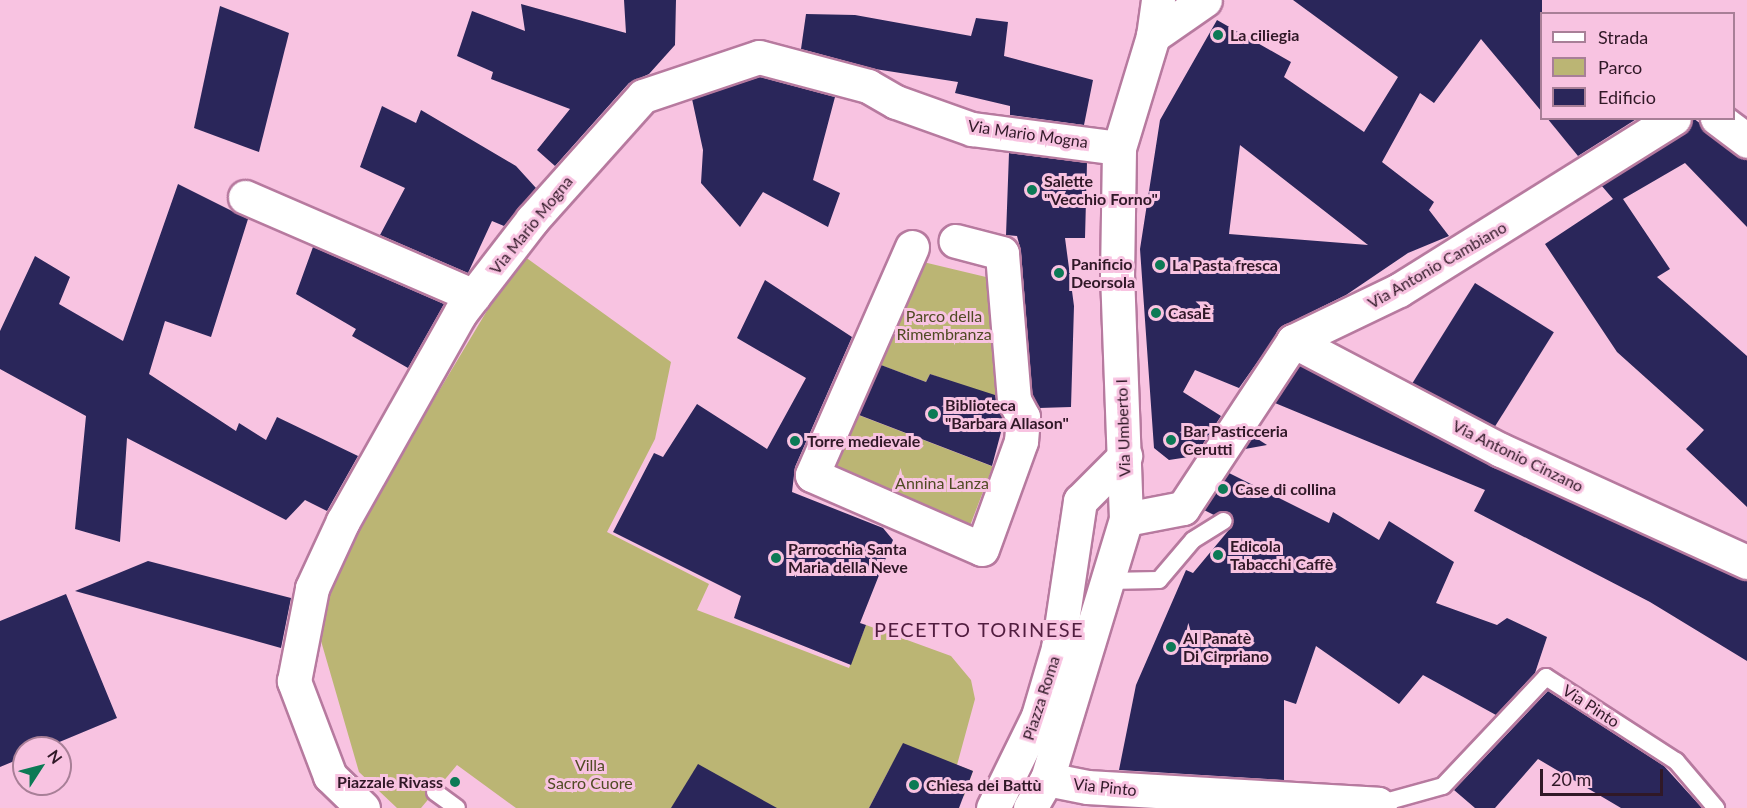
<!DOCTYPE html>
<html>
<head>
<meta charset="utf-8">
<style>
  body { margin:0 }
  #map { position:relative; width:1747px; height:808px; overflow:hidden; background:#f8c3e1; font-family:Lato,sans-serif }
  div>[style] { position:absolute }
  .green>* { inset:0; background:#bbb574; transform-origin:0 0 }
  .building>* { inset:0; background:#2a265a; transform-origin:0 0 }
  .roads { filter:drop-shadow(2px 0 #b77a9f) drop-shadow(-2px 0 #b77a9f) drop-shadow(0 2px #b77a9f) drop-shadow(0 -2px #b77a9f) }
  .lane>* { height:16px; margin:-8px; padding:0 8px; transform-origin:8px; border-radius:8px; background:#fff }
  .street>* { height:33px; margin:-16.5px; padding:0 16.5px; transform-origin:16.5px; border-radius:16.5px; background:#fff }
  .dots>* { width:16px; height:16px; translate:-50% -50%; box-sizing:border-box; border:3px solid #f8c3e1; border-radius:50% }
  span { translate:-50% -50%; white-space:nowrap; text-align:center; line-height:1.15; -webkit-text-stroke:6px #f8c3e1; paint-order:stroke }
  .poi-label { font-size:16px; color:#301827; font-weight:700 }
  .left { translate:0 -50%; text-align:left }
  .right { translate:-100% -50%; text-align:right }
  .street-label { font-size:16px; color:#301827 }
  .park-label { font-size:16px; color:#504b24 }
  .quarter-label { font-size:20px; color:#511d3f; letter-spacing:1.5px }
  .legend { position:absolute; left:1540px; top:12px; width:195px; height:108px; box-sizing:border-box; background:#f8c3e1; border:2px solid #a87f97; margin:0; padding:8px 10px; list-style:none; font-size:18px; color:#301827 }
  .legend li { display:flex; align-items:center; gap:12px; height:30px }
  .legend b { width:30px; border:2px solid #a87f97 }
  .north { position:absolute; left:12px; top:736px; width:60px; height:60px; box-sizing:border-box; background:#f8c3e1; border:2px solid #a87f97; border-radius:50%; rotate:54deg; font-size:16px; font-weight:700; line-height:24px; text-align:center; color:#301827 }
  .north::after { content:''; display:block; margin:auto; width:21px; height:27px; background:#0c7a55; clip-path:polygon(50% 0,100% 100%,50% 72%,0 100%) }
  .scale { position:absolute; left:1540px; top:769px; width:123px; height:27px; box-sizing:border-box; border:3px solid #301827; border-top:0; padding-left:8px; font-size:18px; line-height:21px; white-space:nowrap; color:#301827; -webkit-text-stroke:4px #f8c3e1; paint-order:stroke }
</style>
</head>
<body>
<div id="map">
  <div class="green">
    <div style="clip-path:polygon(521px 254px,671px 362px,655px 439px,607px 532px,709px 584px,697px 610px,849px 668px,866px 625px,951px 656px,971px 680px,975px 699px,957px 765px,973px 771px,964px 796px,889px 770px,869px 808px,516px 808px,457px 765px,421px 808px,397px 808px,359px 772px,319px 634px,327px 578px)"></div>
    <div style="clip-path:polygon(919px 261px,986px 277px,1009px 395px,1020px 418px,972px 401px,949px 381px,930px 374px,926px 382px,870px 361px)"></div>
    <div style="left:848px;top:411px;width:155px;height:65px;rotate:21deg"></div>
  </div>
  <div class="building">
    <div style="clip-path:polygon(624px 0,676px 0,675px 45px,649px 74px,629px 83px,555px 166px,537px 150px,570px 109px,491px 79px,493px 72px,457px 56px,472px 11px,525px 31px,521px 4px,626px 33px)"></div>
    <div style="clip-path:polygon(evenodd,1293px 0,1542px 0,1542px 112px,1481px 39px,1434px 103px,1420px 93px,1382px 162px,1434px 202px,1429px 210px,1449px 236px,1408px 253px,1346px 295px,1283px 326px,1239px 388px,1195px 370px,1183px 392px,1221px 416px,1195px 456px,1169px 460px,1154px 448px,1140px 249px,1160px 120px,1217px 20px,1291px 62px,1284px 77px,1364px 132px,1398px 77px,1293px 0,1240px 145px,1368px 245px,1229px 234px,1240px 145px)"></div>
    <div style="clip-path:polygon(220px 6px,289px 33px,259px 152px,194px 128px)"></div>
    <div style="clip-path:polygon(806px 14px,855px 15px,971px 36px,976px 18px,1008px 22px,1004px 56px,1093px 80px,1084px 125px,1010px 115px,1010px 106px,955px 93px,958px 82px,875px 69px,801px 49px)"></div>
    <div style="clip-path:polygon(760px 77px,835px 97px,813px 180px,840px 193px,828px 227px,763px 192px,740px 227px,701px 183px,703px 150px,692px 99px)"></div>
    <div style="clip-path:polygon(382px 106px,416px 123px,421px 110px,516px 166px,536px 188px,504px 226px,492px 221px,468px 273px,380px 235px,405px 188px,360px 167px)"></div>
    <div style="clip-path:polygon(1547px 118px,1638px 118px,1578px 156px)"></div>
    <div style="clip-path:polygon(1693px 118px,1747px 159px,1747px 227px,1685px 163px,1623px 199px,1670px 269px,1657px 277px,1747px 356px,1747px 507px,1686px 449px,1704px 430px,1617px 352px,1545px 244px,1613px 199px,1601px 185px,1684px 134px)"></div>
    <div style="clip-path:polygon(1009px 153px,1087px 163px,1085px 238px,1065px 238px,1074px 306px,1071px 407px,1039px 408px,1032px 395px,1021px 251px,1017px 236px,1006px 235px)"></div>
    <div style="clip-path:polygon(178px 184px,248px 219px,211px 337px,165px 321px,149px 374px,236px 431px,239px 423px,266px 440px,277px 417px,358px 456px,327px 511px,305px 500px,286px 520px,127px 438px,120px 542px,75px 529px,86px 416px,0 369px,0 331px,35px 256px,70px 277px,59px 304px,123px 341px)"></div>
    <div style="clip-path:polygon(313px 247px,444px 304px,408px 368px,352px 336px,356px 329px,296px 294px)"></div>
    <div style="clip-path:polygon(765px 280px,852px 337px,795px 467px,792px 492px,883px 528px,893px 540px,860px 623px,866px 625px,851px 665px,734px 618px,741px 596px,613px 532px,654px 453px,663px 457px,697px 404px,767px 449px,806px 378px,737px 338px)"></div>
    <div style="left:1475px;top:283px;width:93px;height:118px;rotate:32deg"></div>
    <div style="clip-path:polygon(881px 365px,926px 382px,930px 374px,995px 395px,1004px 421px,992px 466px,859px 415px)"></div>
    <div style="clip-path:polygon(1299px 365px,1493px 467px,1747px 581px,1747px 661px,1650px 602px,1474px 511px,1485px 490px,1275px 403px)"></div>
    <div style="clip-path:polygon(1253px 436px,1267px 445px,1245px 449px)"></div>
    <div style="clip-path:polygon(1229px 473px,1329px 523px,1333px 512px,1379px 540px,1389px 521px,1454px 562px,1436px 603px,1497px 625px,1507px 618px,1547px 637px,1535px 673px,1496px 715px,1423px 675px,1399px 704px,1316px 646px,1296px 704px,1284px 700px,1284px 780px,1119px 770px,1136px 685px,1186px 570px,1193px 573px,1233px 525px,1229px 512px,1214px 515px,1204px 510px)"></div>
    <div style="clip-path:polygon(148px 561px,291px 598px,281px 648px,75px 591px)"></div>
    <div style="clip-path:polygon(66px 594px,117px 718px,45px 748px,24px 748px,24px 757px,0 767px,0 621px)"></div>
    <div style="clip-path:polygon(1548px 691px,1664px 766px,1702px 808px,1621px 808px,1538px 759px,1495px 808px,1475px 808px,1454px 790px)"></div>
    <div style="clip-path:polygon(903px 743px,973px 771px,959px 808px,869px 808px)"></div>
    <div style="clip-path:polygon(698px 764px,777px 808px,671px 808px)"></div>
  </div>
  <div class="roads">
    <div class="lane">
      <div style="left:1108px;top:581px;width:51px;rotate:-1.1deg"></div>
      <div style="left:1159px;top:580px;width:52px;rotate:-49.6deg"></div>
      <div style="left:1193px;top:540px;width:36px;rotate:-32deg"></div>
      <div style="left:435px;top:792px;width:27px;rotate:36deg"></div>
      <div style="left:1378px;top:804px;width:67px;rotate:-15.5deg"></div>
      <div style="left:1443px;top:786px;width:150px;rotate:-46.6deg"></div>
      <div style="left:1546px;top:677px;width:155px;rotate:32.9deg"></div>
      <div style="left:1676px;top:761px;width:62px;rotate:49.6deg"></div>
    </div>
    <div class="street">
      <div style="left:1153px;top:36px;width:63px;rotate:-34.7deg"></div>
      <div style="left:1717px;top:118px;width:38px;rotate:37deg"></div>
      <div style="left:245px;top:197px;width:249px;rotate:23.4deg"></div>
      <div style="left:912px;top:247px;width:249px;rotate:113.7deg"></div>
      <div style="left:812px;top:475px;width:185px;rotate:23.5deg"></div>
      <div style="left:982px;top:549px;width:115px;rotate:-70.1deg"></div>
      <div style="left:1021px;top:441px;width:24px;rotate:-85deg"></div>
      <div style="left:1023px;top:417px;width:19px;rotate:-118deg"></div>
      <div style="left:1014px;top:400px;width:147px;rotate:-94.7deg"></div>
      <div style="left:1002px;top:253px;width:48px;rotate:-165.4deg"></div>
      <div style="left:1293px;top:341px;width:235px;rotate:27.7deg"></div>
      <div style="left:1501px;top:450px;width:270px;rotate:24.5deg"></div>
      <div style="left:1126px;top:519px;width:58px;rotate:-10.9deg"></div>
      <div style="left:1183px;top:508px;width:200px;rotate:-56.6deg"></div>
      <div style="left:1293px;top:341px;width:118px;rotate:-25.7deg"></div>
      <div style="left:1399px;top:290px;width:324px;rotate:-32deg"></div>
      <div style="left:1047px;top:779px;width:41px;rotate:11.3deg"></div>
      <div style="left:1087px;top:787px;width:291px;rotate:3.3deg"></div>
      <div style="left:1378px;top:804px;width:4px;rotate:63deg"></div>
      <div style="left:363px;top:808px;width:46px;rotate:-135.9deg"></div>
      <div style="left:330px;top:776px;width:102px;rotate:-110.8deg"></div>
      <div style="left:294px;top:681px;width:95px;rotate:-79deg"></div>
      <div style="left:312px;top:588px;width:74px;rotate:-65.2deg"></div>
      <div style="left:343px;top:521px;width:240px;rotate:-60.6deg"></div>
      <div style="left:461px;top:312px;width:116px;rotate:-52.3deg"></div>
      <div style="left:532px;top:220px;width:166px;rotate:-48.2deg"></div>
      <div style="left:643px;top:96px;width:122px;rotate:-18.6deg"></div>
      <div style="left:759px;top:57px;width:113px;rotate:14.9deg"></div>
      <div style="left:868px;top:86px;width:32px;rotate:30deg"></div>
      <div style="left:896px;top:102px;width:81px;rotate:19.6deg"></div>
      <div style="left:972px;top:129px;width:148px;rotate:7.4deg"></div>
      <div style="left:993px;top:808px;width:102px;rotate:-63.9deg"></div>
      <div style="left:1038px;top:716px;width:71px;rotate:-73.6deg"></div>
      <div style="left:1058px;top:648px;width:149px;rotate:-81.5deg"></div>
      <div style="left:1080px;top:501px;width:64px;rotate:-45deg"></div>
      <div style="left:1030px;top:808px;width:34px;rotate:-60deg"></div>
      <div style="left:1047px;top:779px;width:272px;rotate:-73.1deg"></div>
      <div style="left:1126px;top:519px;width:242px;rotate:-92.1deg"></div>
      <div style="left:1117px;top:277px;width:129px;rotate:-89.1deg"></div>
      <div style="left:1119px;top:148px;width:117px;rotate:-73.1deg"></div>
      <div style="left:1153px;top:36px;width:36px;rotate:-82deg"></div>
    </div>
  </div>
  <div class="dots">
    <div style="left:1218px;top:35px;background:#0c7a55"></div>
    <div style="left:1032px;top:190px;background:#0c7a55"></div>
    <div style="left:1160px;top:265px;background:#0c7a55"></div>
    <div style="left:1059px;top:273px;background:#0c7a55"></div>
    <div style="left:1156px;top:313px;background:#0c7a55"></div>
    <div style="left:933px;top:414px;background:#0c7a55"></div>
    <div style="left:1171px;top:440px;background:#0c7a55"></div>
    <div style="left:795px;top:441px;background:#0c7a55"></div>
    <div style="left:1223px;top:489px;background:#0c7a55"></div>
    <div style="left:1218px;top:555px;background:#0c7a55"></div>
    <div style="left:776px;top:558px;background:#0c7a55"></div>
    <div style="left:1171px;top:647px;background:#0c7a55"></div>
    <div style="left:455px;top:782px;background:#0c7a55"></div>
    <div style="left:914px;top:785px;background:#0c7a55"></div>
  </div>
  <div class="poi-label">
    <span class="left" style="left:1230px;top:35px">La ciliegia</span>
    <span class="left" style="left:1044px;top:190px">Salette<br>"Vecchio Forno"</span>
    <span class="left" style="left:1071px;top:273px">Panificio<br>Deorsola</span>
    <span class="left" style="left:1172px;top:265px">La Pasta fresca</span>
    <span class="left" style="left:1168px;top:313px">CasaÈ</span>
    <span class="left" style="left:945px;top:414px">Biblioteca<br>"Barbara Allason"</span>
    <span class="left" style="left:1183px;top:440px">Bar Pasticceria<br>Cerutti</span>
    <span class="left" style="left:807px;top:441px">Torre medievale</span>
    <span class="left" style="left:1235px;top:489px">Case di collina</span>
    <span class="left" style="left:1230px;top:555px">Edicola<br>Tabacchi Caffè</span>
    <span class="left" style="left:788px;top:558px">Parrocchia Santa<br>Maria della Neve</span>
    <span class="left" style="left:1183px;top:647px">Al Panatè<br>Di Cirpriano</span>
    <span class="right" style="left:443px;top:782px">Piazzale Rivass</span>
    <span class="left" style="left:926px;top:785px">Chiesa dei Battù</span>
  </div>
  <div class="street-label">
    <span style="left:1028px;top:134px;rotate:8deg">Via Mario Mogna</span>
    <span style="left:531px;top:225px;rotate:-51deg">Via Mario Mogna</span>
    <span style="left:1437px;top:265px;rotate:-30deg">Via Antonio Cambiano</span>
    <span style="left:1123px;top:428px;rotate:-92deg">Via Umberto I</span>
    <span style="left:1518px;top:456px;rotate:26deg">Via Antonio Cinzano</span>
    <span style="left:1041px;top:698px;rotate:-72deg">Piazza Roma</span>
    <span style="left:1591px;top:706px;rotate:33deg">Via Pinto</span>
    <span style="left:1105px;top:787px;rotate:6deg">Via Pinto</span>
  </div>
  <div class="park-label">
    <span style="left:944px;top:325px">Parco della<br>Rimembranza</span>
    <span style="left:942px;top:483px">Annina Lanza</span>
    <span style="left:590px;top:774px">Villa<br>Sacro Cuore</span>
  </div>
  <div class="quarter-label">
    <span style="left:979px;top:629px">PECETTO TORINESE</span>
  </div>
  <ul class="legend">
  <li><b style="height:8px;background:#fff"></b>Strada</li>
  <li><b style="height:16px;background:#bbb574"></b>Parco</li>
  <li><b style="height:16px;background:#2a265a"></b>Edificio</li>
  </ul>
  <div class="north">N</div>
  <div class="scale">20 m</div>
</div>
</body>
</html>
